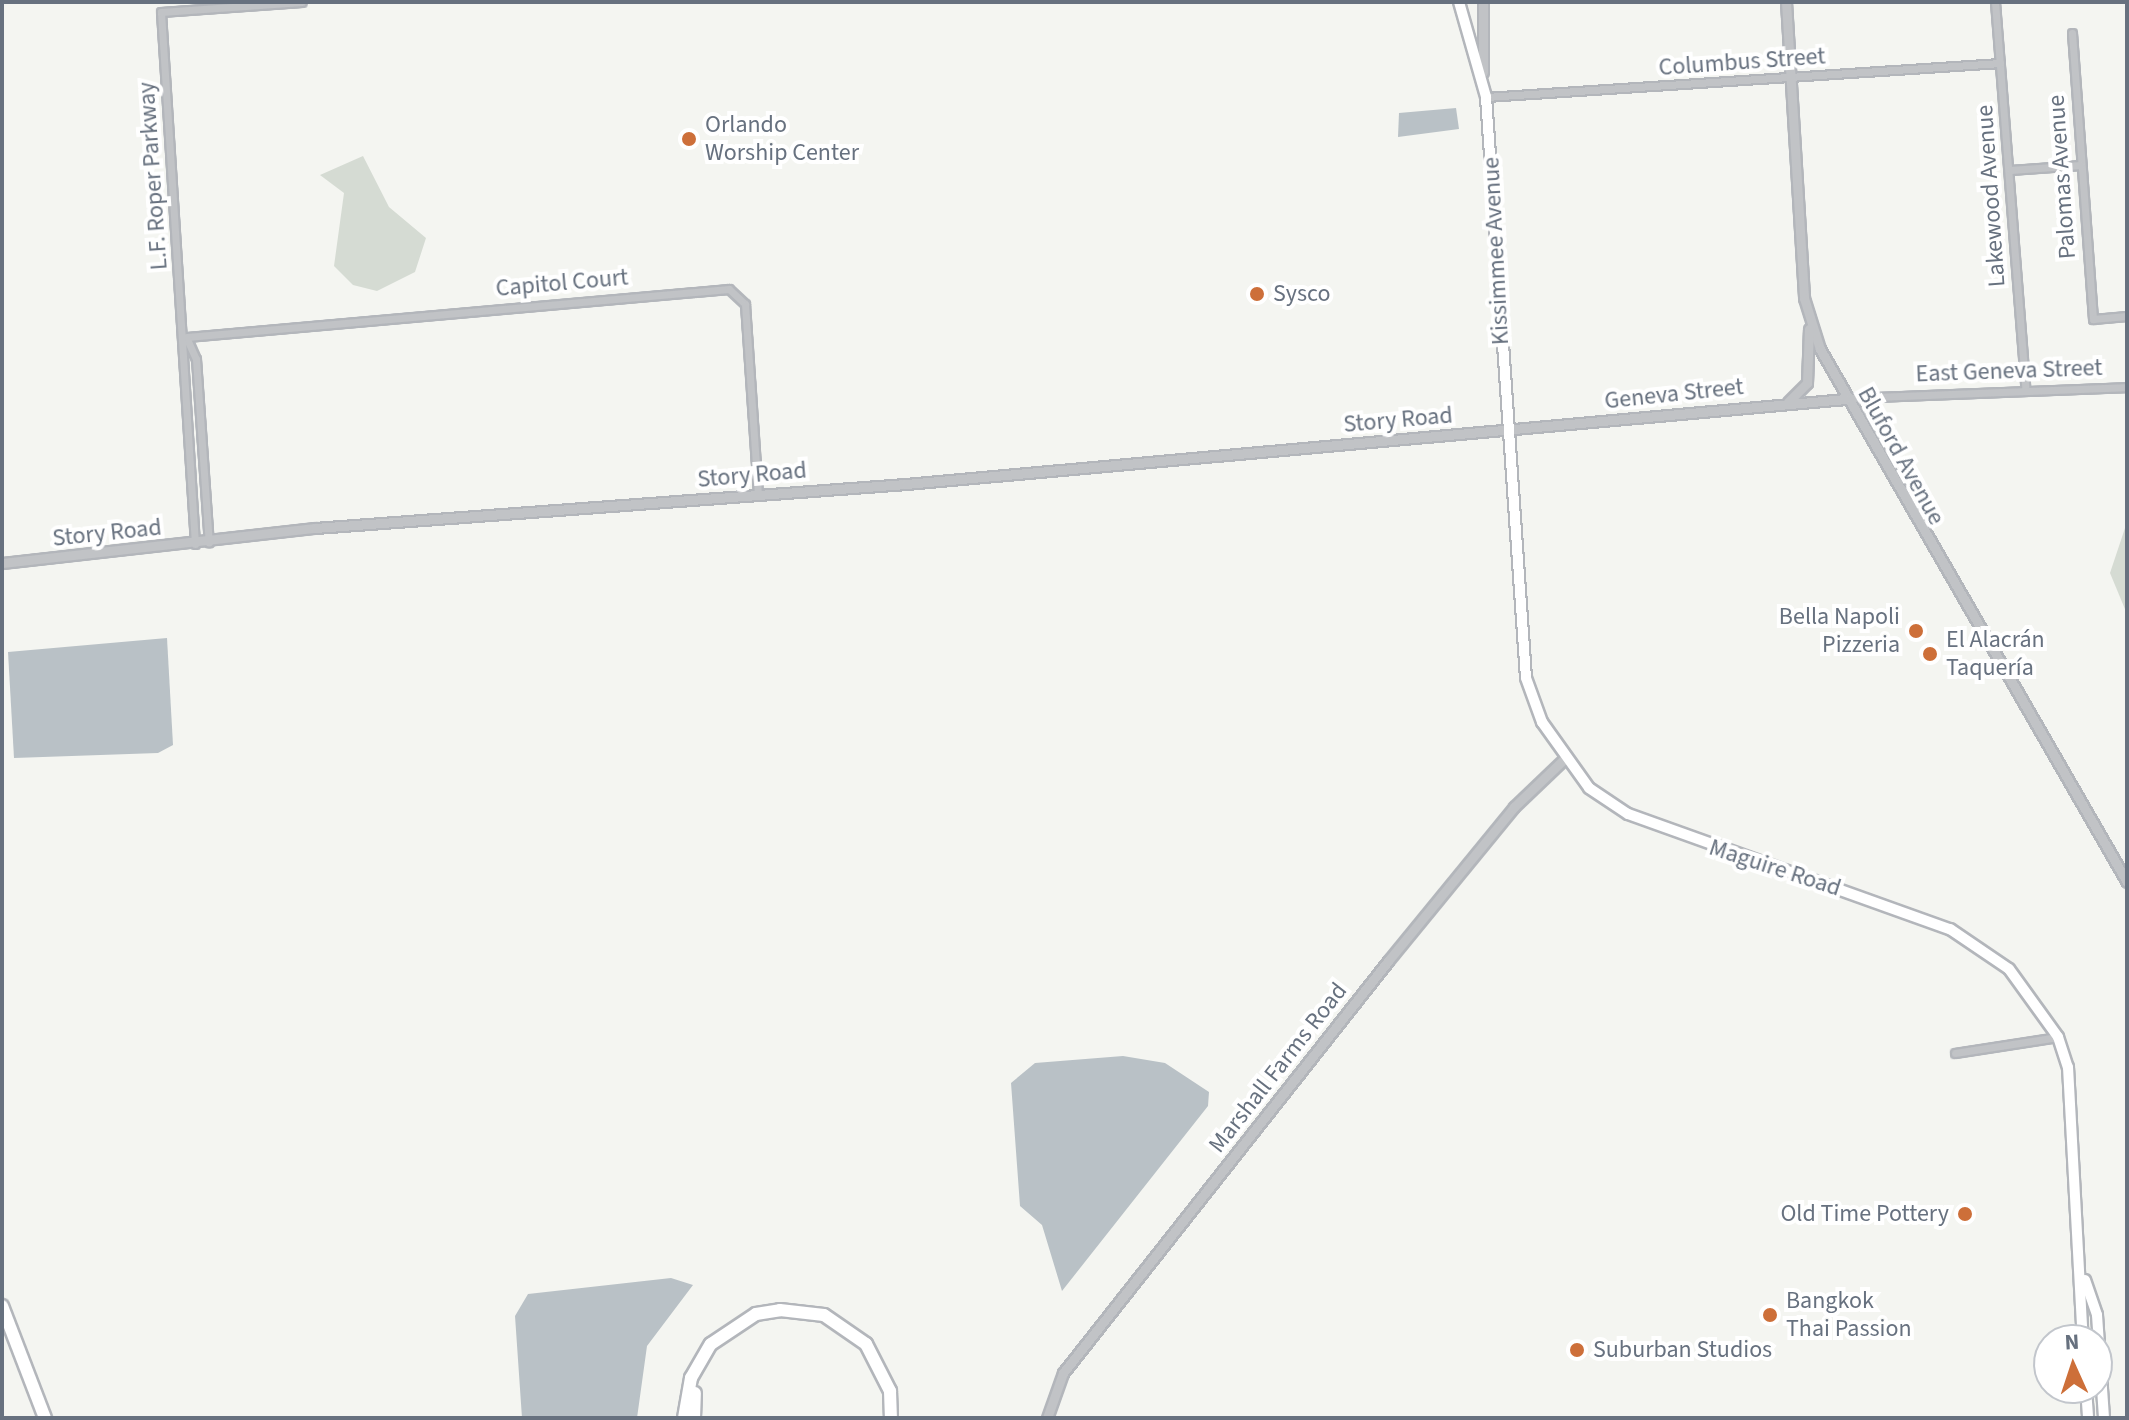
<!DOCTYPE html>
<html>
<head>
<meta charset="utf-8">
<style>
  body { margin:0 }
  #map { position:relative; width:2129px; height:1420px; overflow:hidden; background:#f4f5f1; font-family:"Source Sans 3",sans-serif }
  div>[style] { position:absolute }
  .green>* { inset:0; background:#d5dbd3 }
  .water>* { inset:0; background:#b9c1c6 }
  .roads { filter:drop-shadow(2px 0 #b3b6bb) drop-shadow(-2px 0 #b3b6bb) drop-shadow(0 2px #b3b6bb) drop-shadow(0 -2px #b3b6bb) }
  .minor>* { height:7px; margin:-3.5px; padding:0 3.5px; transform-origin:3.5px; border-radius:3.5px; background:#c1c3c6 }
  .tertiary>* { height:9px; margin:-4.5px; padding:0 4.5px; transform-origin:4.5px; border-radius:4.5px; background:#c1c3c6 }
  .secondary>* { height:10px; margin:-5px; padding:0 5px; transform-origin:5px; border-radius:5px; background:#fff }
  .motorway>* { height:12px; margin:-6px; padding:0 6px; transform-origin:6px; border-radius:6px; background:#fff }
  .dots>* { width:22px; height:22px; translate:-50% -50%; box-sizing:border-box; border:4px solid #fff; border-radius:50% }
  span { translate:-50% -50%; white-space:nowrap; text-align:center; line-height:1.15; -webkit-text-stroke:8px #fff; paint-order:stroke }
  .street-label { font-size:24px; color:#67717f }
  .poi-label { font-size:24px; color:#67717f }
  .left { translate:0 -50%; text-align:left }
  .right { translate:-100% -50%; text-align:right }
  .frame { position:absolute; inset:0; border:4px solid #67717f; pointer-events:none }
  .north { position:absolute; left:2033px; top:1324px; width:80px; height:80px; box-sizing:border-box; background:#fff; border:2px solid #c2c6cc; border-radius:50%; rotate:357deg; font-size:22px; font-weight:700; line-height:32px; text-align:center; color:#67717f }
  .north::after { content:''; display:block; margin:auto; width:28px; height:36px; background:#cd6f39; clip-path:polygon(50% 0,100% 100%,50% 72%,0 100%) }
</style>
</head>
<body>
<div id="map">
  <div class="green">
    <div style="clip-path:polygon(363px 156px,389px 207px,426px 238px,415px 272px,377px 291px,353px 285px,334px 266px,344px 193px,320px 175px)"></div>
    <div style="clip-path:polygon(2127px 522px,2127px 614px,2110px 573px)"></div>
  </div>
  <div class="water">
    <div style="clip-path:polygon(1456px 108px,1459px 129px,1398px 137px,1399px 113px)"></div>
    <div style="clip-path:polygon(167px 638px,173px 745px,158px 753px,14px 758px,8px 652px)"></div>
    <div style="clip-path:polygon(1123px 1056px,1165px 1063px,1209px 1092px,1208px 1106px,1062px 1291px,1042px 1225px,1020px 1206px,1011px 1083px,1035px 1063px)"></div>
    <div style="clip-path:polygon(671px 1278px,693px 1285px,647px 1346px,637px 1418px,522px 1418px,515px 1316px,528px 1294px)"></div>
  </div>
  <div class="roads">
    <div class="minor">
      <div style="left:1995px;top:2px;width:386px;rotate:85.5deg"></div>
      <div style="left:2072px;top:33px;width:287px;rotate:85.8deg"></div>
      <div style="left:2093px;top:319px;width:34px;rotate:-5deg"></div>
      <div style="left:1486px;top:97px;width:515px;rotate:-3.78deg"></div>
      <div style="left:2010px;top:170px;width:71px;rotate:-4deg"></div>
      <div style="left:187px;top:337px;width:544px;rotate:-5.06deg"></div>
      <div style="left:729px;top:289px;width:22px;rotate:43deg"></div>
      <div style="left:745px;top:304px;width:190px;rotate:86.1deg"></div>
      <div style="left:187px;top:339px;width:22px;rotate:66deg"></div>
      <div style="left:196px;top:359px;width:184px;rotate:86deg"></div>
      <div style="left:1847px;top:398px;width:280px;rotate:-2.2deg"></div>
      <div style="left:195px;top:544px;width:533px;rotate:-93.66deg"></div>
      <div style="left:161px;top:12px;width:141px;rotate:-4.1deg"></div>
      <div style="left:1955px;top:1053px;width:104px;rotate:-8.8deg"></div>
    </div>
    <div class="tertiary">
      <div style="left:1483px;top:2px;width:70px;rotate:90deg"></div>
      <div style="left:1786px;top:2px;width:297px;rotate:86.5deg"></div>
      <div style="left:1804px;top:298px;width:53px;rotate:72.6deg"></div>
      <div style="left:1820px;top:349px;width:615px;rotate:60.06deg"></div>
      <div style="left:1788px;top:402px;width:27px;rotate:-45deg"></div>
      <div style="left:1807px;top:383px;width:54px;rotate:-87.9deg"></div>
      <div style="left:2px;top:563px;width:315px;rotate:-6.4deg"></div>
      <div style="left:315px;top:528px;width:593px;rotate:-4.26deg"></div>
      <div style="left:906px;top:484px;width:943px;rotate:-5.17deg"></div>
      <div style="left:1047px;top:1418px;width:48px;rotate:-70.4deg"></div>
      <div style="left:1063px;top:1373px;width:525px;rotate:-51.73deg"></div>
      <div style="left:1388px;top:961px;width:199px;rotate:-50.7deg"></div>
      <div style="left:1514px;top:807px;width:69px;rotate:-43.8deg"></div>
    </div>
    <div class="secondary">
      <div style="left:1459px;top:2px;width:99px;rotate:74.1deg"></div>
      <div style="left:1486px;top:97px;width:582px;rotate:86.06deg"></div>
      <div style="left:1526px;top:678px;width:47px;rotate:70deg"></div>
      <div style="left:1542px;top:722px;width:81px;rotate:54.5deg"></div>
      <div style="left:1589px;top:788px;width:47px;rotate:33.7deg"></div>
      <div style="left:1628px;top:814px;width:342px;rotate:19.7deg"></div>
      <div style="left:1950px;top:929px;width:71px;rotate:34.1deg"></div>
      <div style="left:2009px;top:969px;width:84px;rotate:54.2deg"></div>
      <div style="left:2058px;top:1037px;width:32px;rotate:72deg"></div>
      <div style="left:2068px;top:1067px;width:273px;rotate:86.9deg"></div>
      <div style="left:2085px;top:1280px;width:37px;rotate:71deg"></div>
      <div style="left:2097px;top:1315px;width:103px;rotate:86.1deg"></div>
      <div style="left:2086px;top:1388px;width:30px;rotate:86deg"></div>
    </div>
    <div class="motorway">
      <div style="left:2px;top:1306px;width:120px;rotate:69deg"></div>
      <div style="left:684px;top:1418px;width:41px;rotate:-80.1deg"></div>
      <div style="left:691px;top:1378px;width:39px;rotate:-60deg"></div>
      <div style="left:711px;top:1344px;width:54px;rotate:-33.7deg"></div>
      <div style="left:756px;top:1314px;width:24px;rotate:-9deg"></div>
      <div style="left:780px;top:1310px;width:44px;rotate:6.5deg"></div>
      <div style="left:824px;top:1315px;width:51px;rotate:34.6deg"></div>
      <div style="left:866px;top:1344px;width:53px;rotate:62.9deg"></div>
      <div style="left:890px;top:1391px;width:27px;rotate:88deg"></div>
      <div style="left:694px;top:1418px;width:25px;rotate:-88deg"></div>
    </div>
  </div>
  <div class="dots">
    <div style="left:689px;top:139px;background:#cd6f39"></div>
    <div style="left:1257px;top:294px;background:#cd6f39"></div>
    <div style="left:1916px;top:631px;background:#cd6f39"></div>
    <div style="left:1930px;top:654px;background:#cd6f39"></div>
    <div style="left:1965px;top:1214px;background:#cd6f39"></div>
    <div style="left:1770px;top:1315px;background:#cd6f39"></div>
    <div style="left:1577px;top:1350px;background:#cd6f39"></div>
  </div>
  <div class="street-label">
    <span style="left:1742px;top:62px;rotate:-4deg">Columbus Street</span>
    <span style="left:153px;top:176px;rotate:-94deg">L.F. Roper Parkway</span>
    <span style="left:2062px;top:177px;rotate:-94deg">Palomas Avenue</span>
    <span style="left:1991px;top:196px;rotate:-94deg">Lakewood Avenue</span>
    <span style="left:1496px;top:251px;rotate:-93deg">Kissimmee Avenue</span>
    <span style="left:562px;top:283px;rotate:-5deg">Capitol Court</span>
    <span style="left:2009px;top:371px;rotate:-2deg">East Geneva Street</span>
    <span style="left:1674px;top:394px;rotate:-6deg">Geneva Street</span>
    <span style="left:1398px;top:420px;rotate:-5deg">Story Road</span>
    <span style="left:1901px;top:456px;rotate:61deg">Bluford Avenue</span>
    <span style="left:752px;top:475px;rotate:-5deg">Story Road</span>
    <span style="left:107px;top:533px;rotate:-6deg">Story Road</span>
    <span style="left:1775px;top:868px;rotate:18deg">Maguire Road</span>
    <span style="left:1278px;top:1068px;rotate:-52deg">Marshall Farms Road</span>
  </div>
  <div class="poi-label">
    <span class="left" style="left:705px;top:139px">Orlando<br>Worship Center</span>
    <span class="left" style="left:1273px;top:294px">Sysco</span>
    <span class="right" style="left:1900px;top:631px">Bella Napoli<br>Pizzeria</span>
    <span class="left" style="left:1946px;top:654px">El Alacrán<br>Taquería</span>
    <span class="right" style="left:1949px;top:1214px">Old Time Pottery</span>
    <span class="left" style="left:1786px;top:1315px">Bangkok<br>Thai Passion</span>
    <span class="left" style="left:1593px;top:1350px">Suburban Studios</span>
  </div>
  <div class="frame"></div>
  <div class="north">N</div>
</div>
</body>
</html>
